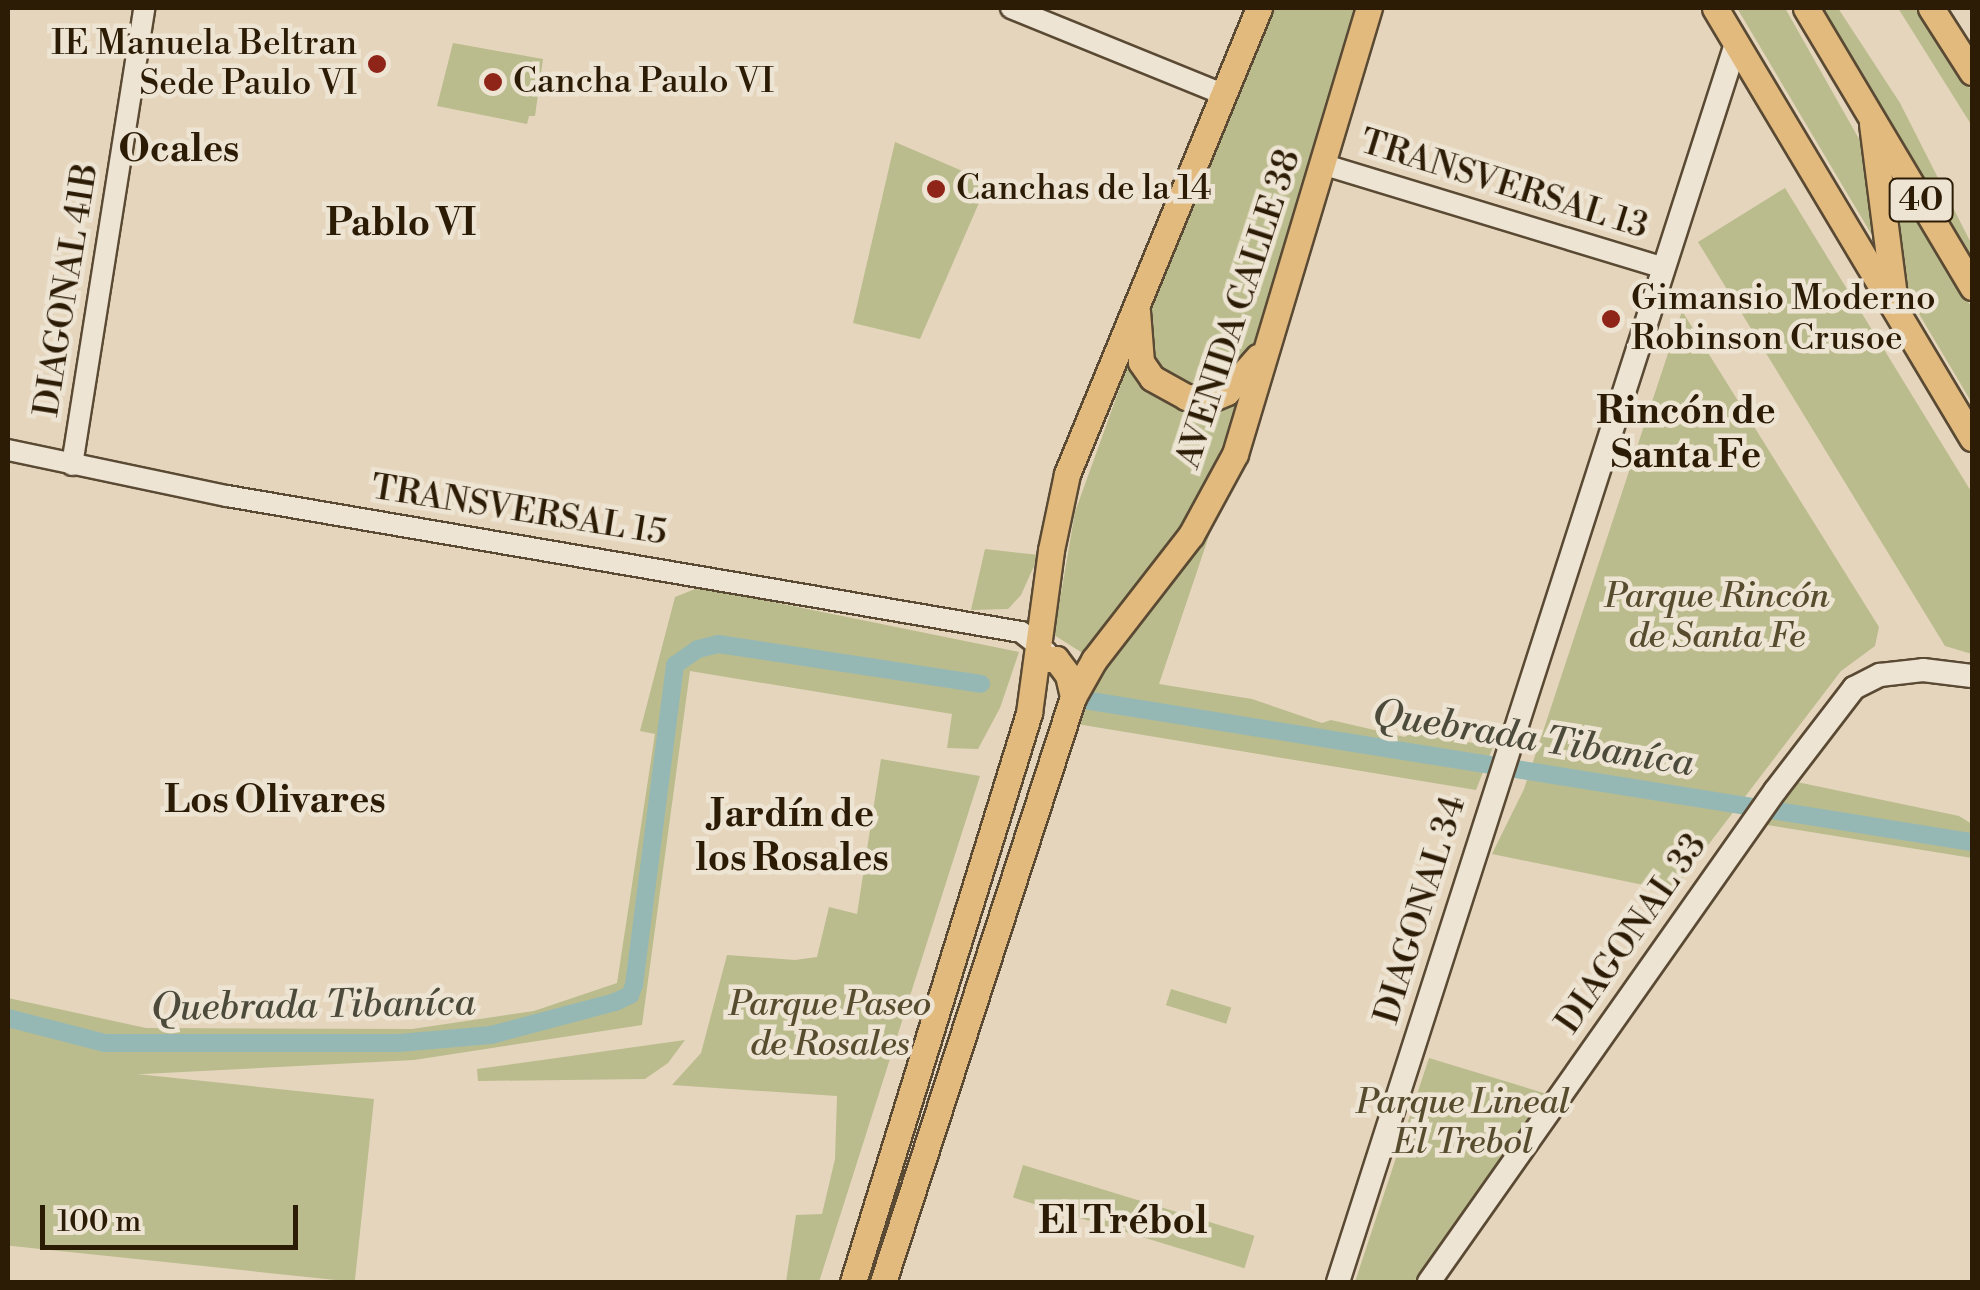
<!DOCTYPE html>
<html>
<head>
<meta charset="utf-8">
<style>
  body { margin:0 }
  #map { position:relative; width:1980px; height:1290px; overflow:hidden; background:#e5d5bc; font-family:"Libre Bodoni",serif }
  div>[style] { position:absolute }
  .green>* { inset:0; background:#babc8d; transform-origin:0 0 }
  .canal>* { height:18px; margin:-9px; padding:0 9px; transform-origin:9px; border-radius:9px; background:#96b8b5 }
  .roads { filter:drop-shadow(2px 0 #5a4a34) drop-shadow(-2px 0 #5a4a34) drop-shadow(0 2px #5a4a34) drop-shadow(0 -2px #5a4a34) }
  .tertiary>* { height:20px; margin:-10px; padding:0 10px; transform-origin:10px; border-radius:10px; background:#eee4d3 }
  .secondary>* { height:22px; margin:-11px; padding:0 11px; transform-origin:11px; border-radius:11px; background:#eee4d3 }
  .primary>* { height:25px; margin:-12.5px; padding:0 12.5px; transform-origin:12.5px; border-radius:12.5px; background:#e2ba7e }
  .trunk>* { height:25px; margin:-12.5px; padding:0 12.5px; transform-origin:12.5px; border-radius:12.5px; background:#e2ba7e }
  .dots>* { width:28px; height:28px; translate:-50% -50%; box-sizing:border-box; border:5px solid #eee4d3; border-radius:50% }
  span { translate:-50% -50%; white-space:nowrap; text-align:center; line-height:1.15; -webkit-text-stroke:9px #eee4d3; paint-order:stroke }
  .shield-label span { padding:2px 8px; background:#eee4d3; border:2px solid; border-radius:8px; -webkit-text-stroke-width:0 }
  .shield-label { font-size:32px; color:#2c1c06; font-weight:700 }
  .poi-label { font-size:35px; color:#2c1c06 }
  .right { translate:-100% -50%; text-align:right }
  .left { translate:0 -50%; text-align:left }
  .street-label { font-size:35px; color:#2c1c06 }
  .park-label { font-size:35px; color:#574c2e; font-style:italic }
  .neighbourhood-label { font-size:38px; color:#2c1c06; font-weight:700 }
  .water-label { font-size:38px; color:#4c4b3b; font-style:italic }
  .frame { position:absolute; inset:0; border:10px solid #2c1c06; pointer-events:none }
  .scale { position:absolute; left:40px; top:1205px; width:258px; height:45px; box-sizing:border-box; border:5px solid #2c1c06; border-top:0; padding-left:12px; font-size:30px; line-height:35px; white-space:nowrap; color:#2c1c06; -webkit-text-stroke:8px #eee4d3; paint-order:stroke }
</style>
</head>
<body>
<div id="map">
  <div class="green">
    <div style="clip-path:polygon(1275px 8px,1355px 8px,1258px 341px,1231px 372px,1197px 387px,1163px 374px,1148px 349px,1146px 317px)"></div>
    <div style="clip-path:polygon(1737px 8px,1785px 8px,1863px 146px,1882px 252px)"></div>
    <div style="clip-path:polygon(1815px 8px,1838px 8px,1900px 103px,1972px 245px,1972px 267px)"></div>
    <div style="clip-path:polygon(1898px 8px,1919px 8px,1972px 92px,1972px 126px)"></div>
    <div style="clip-path:polygon(453px 43px,543px 59px,535px 116px,529px 116px,527px 124px,437px 106px)"></div>
    <div style="clip-path:polygon(895px 142px,988px 182px,920px 339px,853px 323px)"></div>
    <div style="clip-path:polygon(1890px 173px,1972px 308px,1972px 403px,1906px 292px)"></div>
    <div style="clip-path:polygon(1785px 188px,1972px 493px,1972px 654px,1945px 646px,1698px 242px)"></div>
    <div style="clip-path:polygon(1682px 311px,1879px 627px,1875px 646px,1841px 671px,1673px 891px,1492px 854px,1524px 789px)"></div>
    <div style="clip-path:polygon(1129px 362px,1153px 396px,1186px 411px,1218px 407px,1246px 392px,1187px 526px,1084px 654px,1054px 635px,1075px 512px)"></div>
    <div style="clip-path:polygon(1213px 524px,1159px 684px,1252px 699px,1322px 723px,1331px 720px,1405px 737px,1412px 731px,1493px 747px,1476px 790px,1077px 724px,1094px 673px)"></div>
    <div style="clip-path:polygon(985px 549px,1039px 555px,1021px 595px,1008px 609px,971px 610px)"></div>
    <div style="clip-path:polygon(700px 587px,1019px 652px,1000px 708px,978px 749px,947px 748px,952px 714px,690px 671px,642px 1025px,414px 1060px,143px 1074px,8px 1075px,8px 998px,146px 1028px,412px 1029px,534px 1011px,617px 983px,655px 734px,640px 731px,675px 597px)"></div>
    <div style="clip-path:polygon(881px 759px,980px 776px,819px 1282px,786px 1282px,796px 1215px,822px 1214px,835px 1159px,837px 1096px,672px 1085px,701px 1053px,727px 955px,795px 960px,817px 957px,829px 907px,857px 914px)"></div>
    <div style="clip-path:polygon(1797px 782px,1959px 816px,1972px 824px,1972px 858px,1767px 825px)"></div>
    <div style="left:1171px;top:989px;width:63px;height:17px;rotate:17deg"></div>
    <div style="clip-path:polygon(685px 1040px,668px 1063px,645px 1079px,478px 1081px,477px 1069px)"></div>
    <div style="clip-path:polygon(1429px 1058px,1547px 1094px,1414px 1282px,1355px 1282px)"></div>
    <div style="left:374px;top:1099px;width:184px;height:366px;rotate:96deg"></div>
    <div style="left:1023px;top:1165px;width:242px;height:34px;rotate:17deg"></div>
  </div>
  <div class="canal">
    <div style="left:1084px;top:700px;width:899px;rotate:9.09deg"></div>
    <div style="left:8px;top:1018px;width:100px;rotate:14.5deg"></div>
    <div style="left:105px;top:1043px;width:294px"></div>
    <div style="left:399px;top:1043px;width:92px;rotate:-5deg"></div>
    <div style="left:491px;top:1035px;width:128px;rotate:-14.9deg"></div>
    <div style="left:615px;top:1002px;width:17px;rotate:-25deg"></div>
    <div style="left:630px;top:995px;width:11px;rotate:-68deg"></div>
    <div style="left:634px;top:985px;width:323px;rotate:-82.7deg"></div>
    <div style="left:675px;top:665px;width:28px;rotate:-35deg"></div>
    <div style="left:698px;top:649px;width:21px;rotate:-14deg"></div>
    <div style="left:718px;top:644px;width:266px;rotate:8.6deg"></div>
  </div>
  <div class="roads">
    <div class="tertiary">
      <div style="left:1011px;top:8px;width:229px;rotate:22.1deg"></div>
      <div style="left:1325px;top:165px;width:354px;rotate:16.9deg"></div>
      <div style="left:8px;top:450px;width:224px;rotate:11.9deg"></div>
      <div style="left:227px;top:496px;width:806px;rotate:9.72deg"></div>
      <div style="left:1021px;top:632px;width:33px;rotate:38deg"></div>
      <div style="left:72px;top:465px;width:463px;rotate:-81deg"></div>
    </div>
    <div class="secondary">
      <div style="left:1338px;top:1282px;width:1300px;rotate:-72.18deg"></div>
      <div style="left:1429px;top:1282px;width:601px;rotate:-54.83deg"></div>
      <div style="left:1775px;top:791px;width:130px;rotate:-52.5deg"></div>
      <div style="left:1854px;top:688px;width:29px;rotate:-27deg"></div>
      <div style="left:1880px;top:675px;width:43px;rotate:-6.6deg"></div>
      <div style="left:1923px;top:670px;width:49px;rotate:7deg"></div>
    </div>
    <div class="primary">
      <div style="left:1715px;top:8px;width:501px;rotate:59.13deg"></div>
      <div style="left:1872px;top:124px;width:180px;rotate:82.7deg"></div>
      <div style="left:1137px;top:311px;width:51px;rotate:85.5deg"></div>
      <div style="left:1141px;top:362px;width:19px;rotate:55deg"></div>
      <div style="left:1152px;top:378px;width:39px;rotate:29deg"></div>
      <div style="left:1186px;top:397px;width:27px;rotate:2deg"></div>
      <div style="left:1213px;top:398px;width:15px;rotate:-23deg"></div>
      <div style="left:1227px;top:392px;width:47px;rotate:-48.5deg"></div>
      <div style="left:1039px;top:659px;width:17px"></div>
      <div style="left:1056px;top:659px;width:20px;rotate:53deg"></div>
      <div style="left:1068px;top:675px;width:23px;rotate:77deg"></div>
      <div style="left:853px;top:1282px;width:596px;rotate:-72.81deg"></div>
      <div style="left:1029px;top:713px;width:164px;rotate:-82.3deg"></div>
      <div style="left:1051px;top:550px;width:78px;rotate:-78.1deg"></div>
      <div style="left:1067px;top:474px;width:504px;rotate:-67.61deg"></div>
      <div style="left:883px;top:1282px;width:615px;rotate:-72.01deg"></div>
      <div style="left:1073px;top:697px;width:43px;rotate:-60.4deg"></div>
      <div style="left:1094px;top:660px;width:158px;rotate:-52.2deg"></div>
      <div style="left:1191px;top:535px;width:92px;rotate:-61.5deg"></div>
      <div style="left:1235px;top:454px;width:466px;rotate:-73.3deg"></div>
    </div>
    <div class="trunk">
      <div style="left:1806px;top:8px;width:325px;rotate:59.2deg"></div>
      <div style="left:1931px;top:8px;width:76px;rotate:57.4deg"></div>
    </div>
  </div>
  <div class="dots">
    <div style="left:377px;top:64px;background:#8f2418"></div>
    <div style="left:493px;top:82px;background:#8f2418"></div>
    <div style="left:936px;top:189px;background:#8f2418"></div>
    <div style="left:1611px;top:319px;background:#8f2418"></div>
  </div>
  <div class="shield-label">
    <span style="left:1921px;top:200px">40</span>
  </div>
  <div class="poi-label">
    <span class="right" style="left:357px;top:64px">IE Manuela Beltran<br>Sede Paulo VI</span>
    <span class="left" style="left:513px;top:82px">Cancha Paulo VI</span>
    <span class="left" style="left:956px;top:189px">Canchas de la 14</span>
    <span class="left" style="left:1631px;top:319px">Gimansio Moderno<br>Robinson Crusoe</span>
  </div>
  <div class="street-label">
    <span style="left:1504px;top:185px;rotate:17deg">TRANSVERSAL 13</span>
    <span style="left:67px;top:290px;rotate:-81deg">DIAGONAL 41B</span>
    <span style="left:1239px;top:309px;rotate:-72deg">AVENIDA CALLE 38</span>
    <span style="left:519px;top:511px;rotate:9deg">TRANSVERSAL 15</span>
    <span style="left:1421px;top:910px;rotate:-73deg">DIAGONAL 34</span>
    <span style="left:1632px;top:934px;rotate:-55deg">DIAGONAL 33</span>
  </div>
  <div class="park-label">
    <span style="left:1717px;top:617px">Parque Rincón<br>de Santa Fe</span>
    <span style="left:830px;top:1025px">Parque Paseo<br>de Rosales</span>
    <span style="left:1463px;top:1123px">Parque Lineal<br>El Trebol</span>
  </div>
  <div class="neighbourhood-label">
    <span style="left:179px;top:150px">Ocales</span>
    <span style="left:401px;top:224px">Pablo VI</span>
    <span style="left:1686px;top:434px">Rincón de<br>Santa Fe</span>
    <span style="left:275px;top:801px">Los Olivares</span>
    <span style="left:792px;top:837px">Jardín de<br>los Rosales</span>
    <span style="left:1123px;top:1222px">El Trébol</span>
  </div>
  <div class="water-label">
    <span style="left:1533px;top:739px;rotate:9deg">Quebrada Tibaníca</span>
    <span style="left:313px;top:1006px;rotate:-1deg">Quebrada Tibaníca</span>
  </div>
  <div class="frame"></div>
  <div class="scale">100 m</div>
</div>
</body>
</html>
